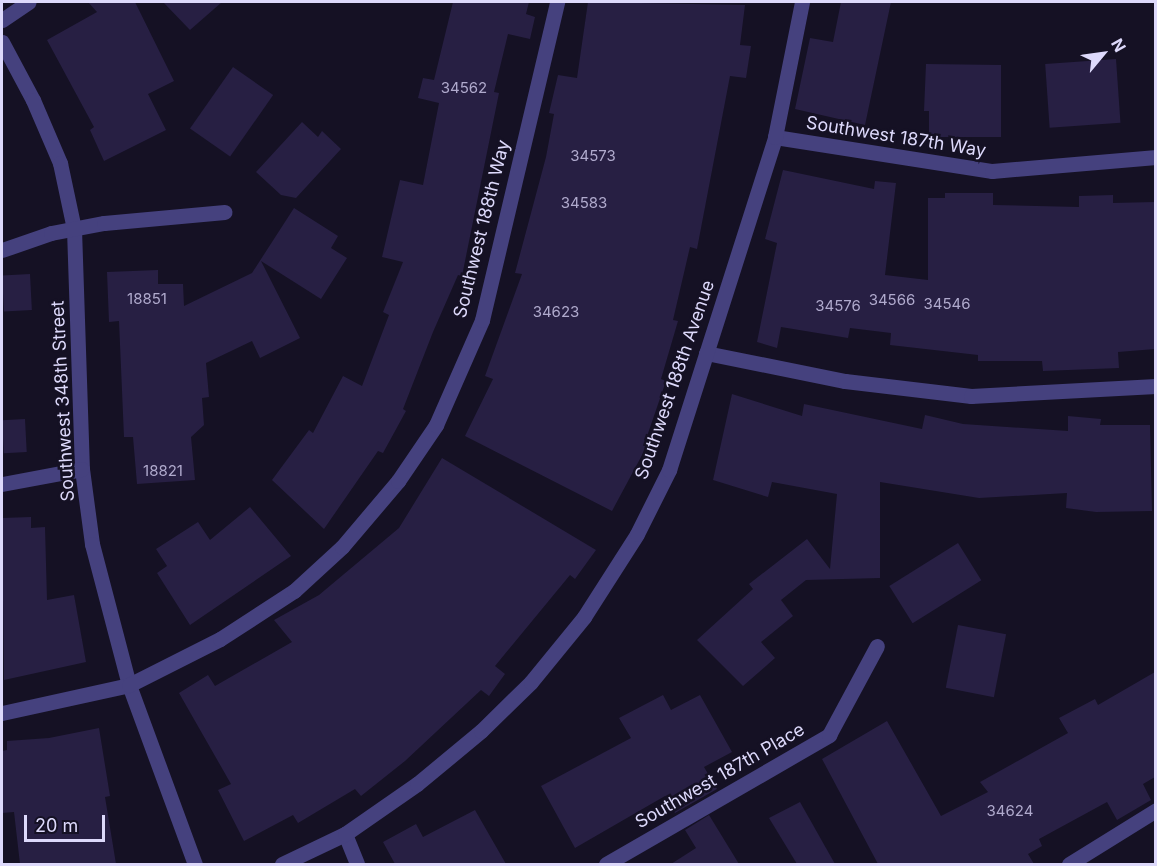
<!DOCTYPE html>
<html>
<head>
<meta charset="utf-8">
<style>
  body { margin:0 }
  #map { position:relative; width:1157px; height:866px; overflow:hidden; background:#151124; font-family:Inter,sans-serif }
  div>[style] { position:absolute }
  .building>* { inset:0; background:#271f43; transform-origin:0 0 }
  .street>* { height:15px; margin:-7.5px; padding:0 7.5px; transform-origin:7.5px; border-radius:7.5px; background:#45417e }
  span { translate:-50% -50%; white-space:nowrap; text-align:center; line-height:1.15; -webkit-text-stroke:5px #151124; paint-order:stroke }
  .number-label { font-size:15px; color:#b0aacd }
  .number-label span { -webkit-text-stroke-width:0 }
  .street-label { font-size:18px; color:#ddd9fb }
  .frame { position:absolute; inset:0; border:3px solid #ddd9fb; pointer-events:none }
  .north { position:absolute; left:1073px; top:24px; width:60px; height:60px; -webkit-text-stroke:4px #151124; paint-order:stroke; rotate:61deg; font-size:16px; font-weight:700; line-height:24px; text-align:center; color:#ddd9fb }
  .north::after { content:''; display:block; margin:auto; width:21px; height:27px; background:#ddd9fb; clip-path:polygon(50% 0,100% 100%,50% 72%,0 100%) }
  .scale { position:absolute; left:24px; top:815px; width:81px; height:27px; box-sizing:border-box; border:3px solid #ddd9fb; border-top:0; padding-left:8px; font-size:18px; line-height:21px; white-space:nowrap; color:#ddd9fb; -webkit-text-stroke:4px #151124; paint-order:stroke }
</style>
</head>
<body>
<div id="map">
  <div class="building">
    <div style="clip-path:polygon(88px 2px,135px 2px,174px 81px,148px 94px,166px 130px,104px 161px,90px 130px,94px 127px,47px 40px,97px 12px)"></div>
    <div style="clip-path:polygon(163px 2px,222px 2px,190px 30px)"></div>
    <div style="clip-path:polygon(453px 2px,529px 2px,526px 14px,535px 17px,530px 39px,508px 34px,494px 92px,499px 93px,462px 276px,458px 275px,433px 332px,403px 409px,406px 411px,383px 453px,378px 451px,324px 529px,272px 480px,309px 430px,313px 433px,343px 376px,362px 386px,389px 315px,383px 312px,403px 262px,382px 257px,400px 180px,423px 185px,439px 103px,418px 98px,423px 78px,434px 80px)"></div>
    <div style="clip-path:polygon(588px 2px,745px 5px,740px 45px,751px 46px,746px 78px,730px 76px,697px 249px,690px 247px,673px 320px,678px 321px,661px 379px,666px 381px,645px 442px,648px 444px,612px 511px,465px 436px,493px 379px,485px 376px,522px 274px,515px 273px,546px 157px,554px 114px,549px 113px,558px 75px,577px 78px)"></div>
    <div style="clip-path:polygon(841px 2px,891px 2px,865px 125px,795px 109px,810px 38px,833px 42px)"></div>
    <div style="left:1116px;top:59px;width:64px;height:71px;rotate:86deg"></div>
    <div style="clip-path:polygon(926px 64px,1001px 65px,1001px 137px,929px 137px,929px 111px,924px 111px)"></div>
    <div style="left:233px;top:67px;width:49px;height:75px;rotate:35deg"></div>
    <div style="clip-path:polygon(302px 122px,318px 137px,322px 131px,341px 149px,296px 198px,281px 195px,256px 172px)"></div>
    <div style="clip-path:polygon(783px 170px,874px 189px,875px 181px,896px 183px,885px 275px,928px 280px,928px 198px,945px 198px,945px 193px,993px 193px,993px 205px,1079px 207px,1079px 196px,1113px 195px,1113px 203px,1155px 202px,1155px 349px,1118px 352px,1119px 368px,1043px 371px,1042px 361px,978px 361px,978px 355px,890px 345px,891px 333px,850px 328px,848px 338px,781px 327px,777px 348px,757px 342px,777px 243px,765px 239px)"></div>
    <div style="clip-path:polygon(294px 208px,338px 236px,331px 248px,347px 258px,321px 299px,261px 261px,300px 338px,260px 358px,252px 341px,206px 363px,209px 397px,202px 398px,204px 425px,191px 437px,195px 480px,137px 484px,133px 437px,124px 437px,119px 321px,109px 322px,107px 272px,158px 270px,158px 284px,183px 284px,184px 306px,252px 273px)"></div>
    <div style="left:30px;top:274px;width:36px;height:28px;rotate:87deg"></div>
    <div style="clip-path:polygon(732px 394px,802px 416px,804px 404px,922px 429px,925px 415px,963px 424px,1068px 431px,1068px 416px,1101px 419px,1100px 425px,1150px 425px,1152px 511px,1096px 512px,1066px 508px,1067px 493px,979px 498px,880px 482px,880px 578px,806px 580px,781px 600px,793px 616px,761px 642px,775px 658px,743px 686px,697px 640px,753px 589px,749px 584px,807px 539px,830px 569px,837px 494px,772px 482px,768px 497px,713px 480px)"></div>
    <div style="left:25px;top:419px;width:33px;height:23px;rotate:87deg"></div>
    <div style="clip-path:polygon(442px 458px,596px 550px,575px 579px,570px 575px,495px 666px,505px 674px,489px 696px,481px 690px,405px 761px,361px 796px,355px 789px,298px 823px,293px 815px,244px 841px,218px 790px,231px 784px,179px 693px,208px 675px,215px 686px,292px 642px,274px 620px,319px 595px,399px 528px)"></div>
    <div style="clip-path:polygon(250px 507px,291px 556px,190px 625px,157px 573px,167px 566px,156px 549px,198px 522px,210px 540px)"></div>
    <div style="clip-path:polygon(31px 517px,31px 528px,45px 527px,47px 600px,74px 595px,86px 662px,4px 680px,2px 518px)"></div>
    <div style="left:958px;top:543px;width:44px;height:81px;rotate:58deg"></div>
    <div style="left:958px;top:625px;width:49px;height:64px;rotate:11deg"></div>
    <div style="clip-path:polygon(1155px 672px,1155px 777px,1143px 784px,1151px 800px,1117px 820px,1107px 802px,1039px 839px,1042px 846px,1028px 854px,1034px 864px,878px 864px,822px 759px,887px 721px,941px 816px,988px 792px,980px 782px,1068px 733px,1059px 718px,1095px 699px,1098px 705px)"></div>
    <div style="clip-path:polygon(663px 695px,671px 710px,700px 695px,732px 752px,704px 767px,717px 789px,675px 813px,665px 796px,575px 848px,541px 786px,631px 738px,619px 718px)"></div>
    <div style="clip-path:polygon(99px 728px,110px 796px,105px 797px,116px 864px,20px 864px,14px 812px,2px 813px,2px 751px,7px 750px,7px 741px,49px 738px)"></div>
    <div style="clip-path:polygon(800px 802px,835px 864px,797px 864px,769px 818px)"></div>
    <div style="clip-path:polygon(475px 810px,506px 864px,395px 864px,383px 842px,416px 824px,423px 837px)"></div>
    <div style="clip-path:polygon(709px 815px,739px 864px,671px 864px,696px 848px,685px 830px)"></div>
  </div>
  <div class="street">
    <div style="left:2px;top:20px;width:32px;rotate:-34deg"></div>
    <div style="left:2px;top:42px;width:66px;rotate:61.9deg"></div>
    <div style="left:33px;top:100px;width:69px;rotate:66.8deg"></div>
    <div style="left:60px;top:163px;width:67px;rotate:78deg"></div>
    <div style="left:74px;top:229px;width:240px;rotate:88.1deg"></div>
    <div style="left:82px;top:469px;width:76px;rotate:82.4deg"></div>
    <div style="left:92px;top:544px;width:146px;rotate:75.3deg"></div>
    <div style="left:129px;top:685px;width:191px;rotate:69.8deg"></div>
    <div style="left:775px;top:137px;width:220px;rotate:8.9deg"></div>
    <div style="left:992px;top:171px;width:165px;rotate:-4.9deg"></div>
    <div style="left:2px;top:250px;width:52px;rotate:-19.1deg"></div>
    <div style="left:51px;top:233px;width:54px;rotate:-10.7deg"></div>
    <div style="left:104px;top:223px;width:121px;rotate:-5.2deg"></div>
    <div style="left:706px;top:353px;width:142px;rotate:11.4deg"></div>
    <div style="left:845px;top:381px;width:127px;rotate:6.8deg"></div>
    <div style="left:971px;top:396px;width:185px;rotate:-3.1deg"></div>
    <div style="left:2px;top:484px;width:81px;rotate:-10.6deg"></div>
    <div style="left:2px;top:713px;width:130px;rotate:-12.4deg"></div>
    <div style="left:129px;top:685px;width:102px;rotate:-26.8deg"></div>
    <div style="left:220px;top:639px;width:88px;rotate:-33deg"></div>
    <div style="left:294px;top:591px;width:65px;rotate:-42.5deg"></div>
    <div style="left:342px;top:547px;width:87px;rotate:-49.7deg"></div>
    <div style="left:398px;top:481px;width:68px;rotate:-55.8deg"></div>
    <div style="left:436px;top:425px;width:115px;rotate:-66.3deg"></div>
    <div style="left:482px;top:320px;width:327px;rotate:-76.7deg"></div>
    <div style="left:345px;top:834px;width:32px;rotate:68deg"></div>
    <div style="left:282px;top:864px;width:70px;rotate:-25.5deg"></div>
    <div style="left:345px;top:834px;width:88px;rotate:-34.8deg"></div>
    <div style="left:417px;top:784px;width:83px;rotate:-39.6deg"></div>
    <div style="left:481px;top:731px;width:70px;rotate:-44.4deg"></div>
    <div style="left:531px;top:682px;width:84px;rotate:-50.8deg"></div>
    <div style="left:584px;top:617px;width:98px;rotate:-57.4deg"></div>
    <div style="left:637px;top:534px;width:72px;rotate:-63.4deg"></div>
    <div style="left:669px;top:470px;width:349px;rotate:-72.3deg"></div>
    <div style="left:775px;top:137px;width:138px;rotate:-78.7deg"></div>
    <div style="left:606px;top:864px;width:258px;rotate:-30deg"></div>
    <div style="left:829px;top:735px;width:101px;rotate:-61.7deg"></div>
    <div style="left:1069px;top:864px;width:102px;rotate:-31.8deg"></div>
  </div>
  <div class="number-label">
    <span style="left:464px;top:88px">34562</span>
    <span style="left:593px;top:156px">34573</span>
    <span style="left:584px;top:203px">34583</span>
    <span style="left:147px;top:299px">18851</span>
    <span style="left:892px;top:300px">34566</span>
    <span style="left:947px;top:304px">34546</span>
    <span style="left:838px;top:306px">34576</span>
    <span style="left:556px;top:312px">34623</span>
    <span style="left:163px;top:471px">18821</span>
    <span style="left:1010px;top:811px">34624</span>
  </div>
  <div class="street-label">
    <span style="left:896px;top:137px;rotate:9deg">Southwest 187th Way</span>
    <span style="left:482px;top:229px;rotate:-76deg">Southwest 188th Way</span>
    <span style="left:675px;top:380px;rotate:-71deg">Southwest 188th Avenue</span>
    <span style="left:63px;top:401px;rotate:-93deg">Southwest 348th Street</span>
    <span style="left:720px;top:776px;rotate:-30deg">Southwest 187th Place</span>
  </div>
  <div class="frame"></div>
  <div class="north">N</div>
  <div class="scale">20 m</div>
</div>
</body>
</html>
